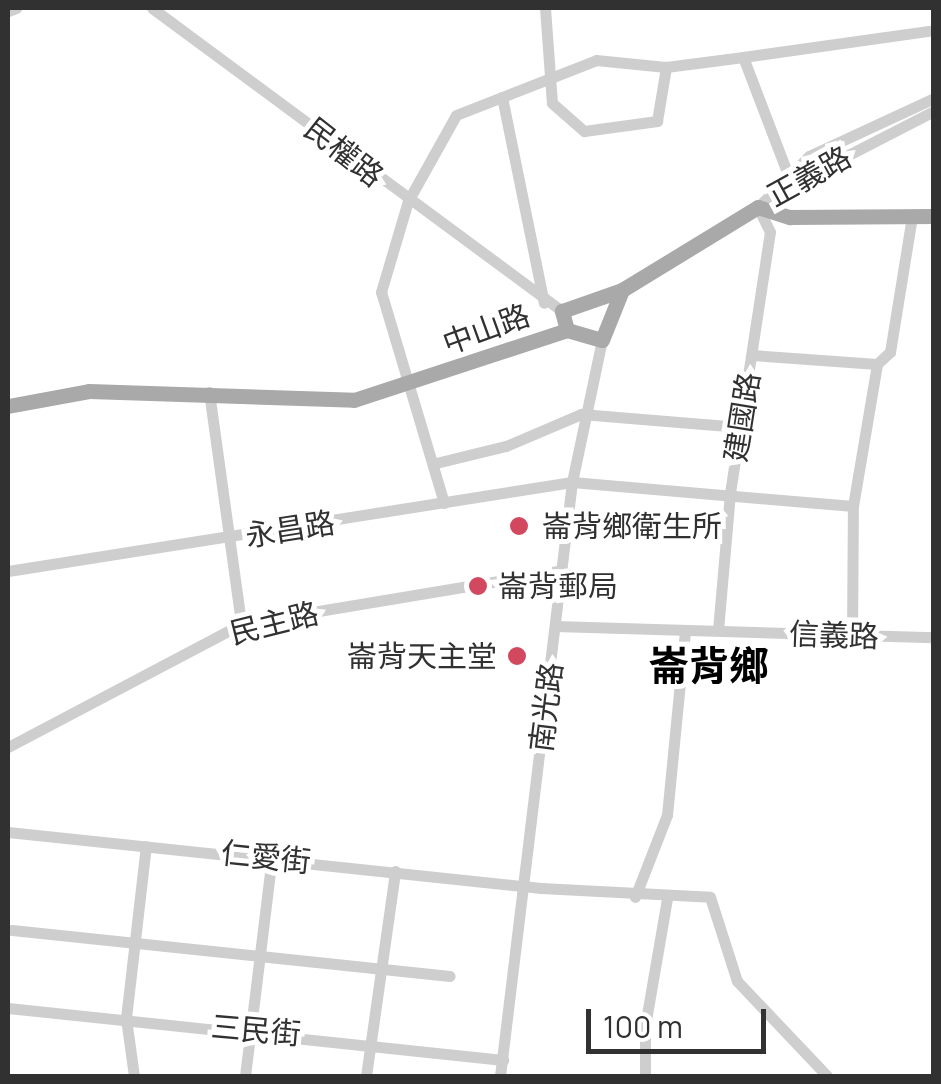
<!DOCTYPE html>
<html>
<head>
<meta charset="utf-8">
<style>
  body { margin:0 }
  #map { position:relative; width:941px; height:1084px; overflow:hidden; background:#fff; font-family:Manrope,"Noto Sans TC",sans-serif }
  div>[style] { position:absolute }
  .minor>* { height:11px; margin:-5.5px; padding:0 5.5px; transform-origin:5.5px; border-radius:5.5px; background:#cecece }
  .major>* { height:15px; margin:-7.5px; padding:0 7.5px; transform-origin:7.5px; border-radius:7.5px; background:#a9a9a9 }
  .dots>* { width:28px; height:28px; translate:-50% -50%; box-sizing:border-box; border:5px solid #fff; border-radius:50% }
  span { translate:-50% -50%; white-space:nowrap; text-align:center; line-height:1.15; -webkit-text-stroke:10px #fff; paint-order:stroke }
  .street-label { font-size:30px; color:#313131 }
  .poi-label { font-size:30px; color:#313131 }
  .left { translate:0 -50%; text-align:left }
  .right { translate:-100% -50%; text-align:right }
  .district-label { font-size:40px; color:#000; font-weight:700 }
  .frame { position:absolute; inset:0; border:10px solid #313131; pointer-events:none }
  .scale { position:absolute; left:586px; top:1009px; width:180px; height:45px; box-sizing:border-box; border:5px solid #313131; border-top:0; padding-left:12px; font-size:30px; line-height:35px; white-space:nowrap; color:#313131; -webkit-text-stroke:8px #fff; paint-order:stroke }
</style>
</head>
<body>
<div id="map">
  <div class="minor">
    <div style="left:152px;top:8px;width:510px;rotate:36.47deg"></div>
    <div style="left:545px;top:8px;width:95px;rotate:85.8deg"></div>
    <div style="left:552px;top:103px;width:43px;rotate:41.2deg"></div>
    <div style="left:584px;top:131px;width:74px;rotate:-7.8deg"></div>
    <div style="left:657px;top:121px;width:55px;rotate:-80.5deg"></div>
    <div style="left:8px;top:11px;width:9px;rotate:-21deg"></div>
    <div style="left:743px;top:57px;width:193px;rotate:-8deg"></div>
    <div style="left:502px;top:97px;width:210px;rotate:78.5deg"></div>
    <div style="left:786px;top:187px;width:166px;rotate:-27.2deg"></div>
    <div style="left:758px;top:207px;width:72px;rotate:-45deg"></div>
    <div style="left:809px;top:156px;width:138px;rotate:-24.9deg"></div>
    <div style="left:752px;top:355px;width:125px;rotate:4.1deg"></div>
    <div style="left:877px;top:364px;width:18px;rotate:-43deg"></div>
    <div style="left:890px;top:352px;width:138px;rotate:-80.8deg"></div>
    <div style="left:209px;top:392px;width:234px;rotate:82.1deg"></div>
    <div style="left:436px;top:463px;width:72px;rotate:-13.7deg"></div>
    <div style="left:506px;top:446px;width:82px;rotate:-23.1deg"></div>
    <div style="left:581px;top:414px;width:159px;rotate:4.7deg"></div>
    <div style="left:444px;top:503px;width:220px;rotate:-106.6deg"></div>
    <div style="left:381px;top:292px;width:95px;rotate:-73.5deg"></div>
    <div style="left:408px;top:201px;width:98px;rotate:-60.8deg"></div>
    <div style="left:456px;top:115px;width:150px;rotate:-21.4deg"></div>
    <div style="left:596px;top:60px;width:70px;rotate:5.7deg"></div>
    <div style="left:666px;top:67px;width:78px;rotate:-7.4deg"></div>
    <div style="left:743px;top:57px;width:135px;rotate:69.1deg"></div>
    <div style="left:8px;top:571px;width:571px;rotate:-8.97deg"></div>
    <div style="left:572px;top:482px;width:282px;rotate:4.9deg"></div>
    <div style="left:555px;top:626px;width:379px;rotate:1.7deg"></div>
    <div style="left:718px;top:630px;width:138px;rotate:-85deg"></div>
    <div style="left:730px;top:493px;width:264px;rotate:-81.3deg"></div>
    <div style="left:770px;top:232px;width:28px;rotate:-116deg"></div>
    <div style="left:852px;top:638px;width:132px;rotate:-89.6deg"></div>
    <div style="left:853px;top:506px;width:144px;rotate:-80.4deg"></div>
    <div style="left:8px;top:747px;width:263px;rotate:-27.8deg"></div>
    <div style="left:241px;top:624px;width:326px;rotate:-9.5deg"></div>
    <div style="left:8px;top:832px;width:536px;rotate:6deg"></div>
    <div style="left:541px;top:888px;width:169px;rotate:3deg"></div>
    <div style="left:710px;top:897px;width:88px;rotate:72.2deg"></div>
    <div style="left:737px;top:981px;width:131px;rotate:46.5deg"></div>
    <div style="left:635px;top:897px;width:88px;rotate:-68.7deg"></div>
    <div style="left:667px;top:815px;width:185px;rotate:-84.4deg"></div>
    <div style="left:12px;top:930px;width:440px;rotate:6deg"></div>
    <div style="left:8px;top:1008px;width:498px;rotate:6deg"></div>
    <div style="left:134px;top:1076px;width:59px;rotate:-97.9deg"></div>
    <div style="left:126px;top:1018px;width:173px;rotate:-83.4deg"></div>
    <div style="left:245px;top:1076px;width:221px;rotate:-83deg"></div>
    <div style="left:366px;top:1076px;width:207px;rotate:-81.9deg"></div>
    <div style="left:500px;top:1076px;width:598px;rotate:-83.09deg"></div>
    <div style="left:572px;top:482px;width:145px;rotate:-78.1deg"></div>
    <div style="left:645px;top:1076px;width:50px;rotate:-90deg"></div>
    <div style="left:645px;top:1026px;width:130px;rotate:-80.2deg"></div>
  </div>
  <div class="major">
    <div style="left:567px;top:330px;width:20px;rotate:-105deg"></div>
    <div style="left:562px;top:311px;width:64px;rotate:-19.3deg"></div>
    <div style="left:622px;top:290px;width:159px;rotate:-31.4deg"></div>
    <div style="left:758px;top:207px;width:33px;rotate:18deg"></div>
    <div style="left:789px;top:217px;width:145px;rotate:-0.4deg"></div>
    <div style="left:567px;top:330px;width:36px;rotate:16deg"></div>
    <div style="left:602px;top:340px;width:54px;rotate:-68.2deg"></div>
    <div style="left:8px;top:406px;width:82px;rotate:-10.5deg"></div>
    <div style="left:89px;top:391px;width:265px;rotate:1.9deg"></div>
    <div style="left:354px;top:400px;width:224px;rotate:-18.2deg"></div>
  </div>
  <div class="dots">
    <div style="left:519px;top:526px;background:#d2495f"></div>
    <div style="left:478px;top:586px;background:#d2495f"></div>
    <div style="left:517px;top:656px;background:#d2495f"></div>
  </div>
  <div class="street-label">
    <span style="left:344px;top:152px;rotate:38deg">民權路</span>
    <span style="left:809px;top:176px;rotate:-29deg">正義路</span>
    <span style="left:486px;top:329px;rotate:-20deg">中山路</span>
    <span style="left:742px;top:417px;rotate:-81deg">建國路</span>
    <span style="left:290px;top:529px;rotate:-9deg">永昌路</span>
    <span style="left:274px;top:623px;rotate:-14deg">民主路</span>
    <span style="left:834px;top:635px;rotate:2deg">信義路</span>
    <span style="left:546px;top:707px;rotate:-83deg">南光路</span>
    <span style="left:266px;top:857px;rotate:6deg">仁愛街</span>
    <span style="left:256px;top:1030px;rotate:5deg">三民街</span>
  </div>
  <div class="poi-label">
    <span class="left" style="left:542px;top:526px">崙背鄉衛生所</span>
    <span class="left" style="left:498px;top:586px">崙背郵局</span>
    <span class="right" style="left:497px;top:656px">崙背天主堂</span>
  </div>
  <div class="district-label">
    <span style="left:709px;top:665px">崙背鄉</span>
  </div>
  <div class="frame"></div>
  <div class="scale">100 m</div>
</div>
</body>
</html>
